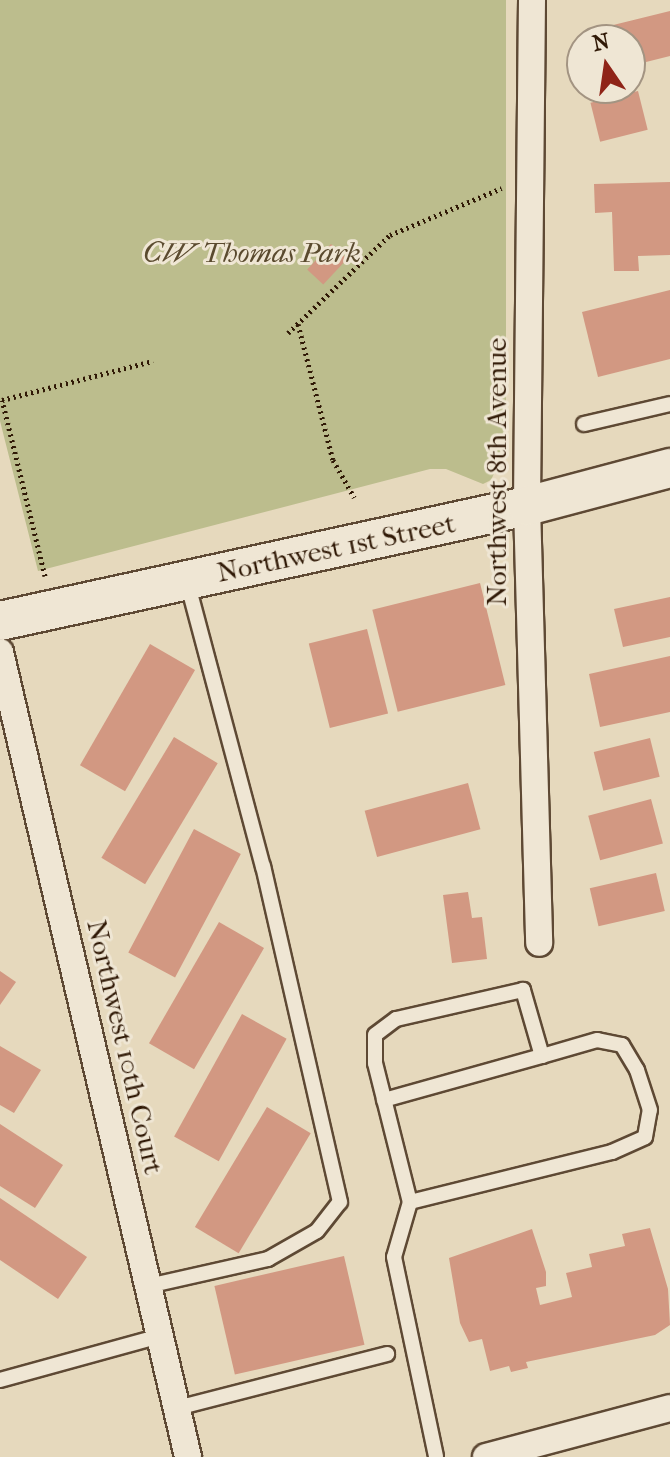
<!DOCTYPE html>
<html>
<head>
<meta charset="utf-8">
<style>
  body { margin:0 }
  #map { position:relative; width:670px; height:1457px; overflow:hidden; background:#e6d9bd; font-family:"IM FELL French Canon",serif }
  div>[style] { position:absolute }
  .green>* { inset:0; background:#bcbd8d }
  .building>* { inset:0; background:#d29882; transform-origin:0 0 }
  .path>* { height:5px; margin-top:-2.5px; transform-origin:0; background:repeating-linear-gradient(90deg,#301906 0 2px,transparent 0 6px) }
  .roads { filter:drop-shadow(2px 0 #5e4934) drop-shadow(-2px 0 #5e4934) drop-shadow(0 2px #5e4934) drop-shadow(0 -2px #5e4934) }
  .lane>* { height:14px; margin:-7px; padding:0 7px; transform-origin:7px; border-radius:7px; background:#efe6d4 }
  .street>* { height:26px; margin:-13px; padding:0 13px; transform-origin:13px; border-radius:13px; background:#efe6d4 }
  .secondary>* { height:38px; margin:-19px; padding:0 19px; transform-origin:19px; border-radius:19px; background:#efe6d4 }
  span { translate:-50% -50%; white-space:nowrap; text-align:center; line-height:1.15; -webkit-text-stroke:6px #efe6d4; paint-order:stroke }
  .park-label { font-size:28px; color:#5a4a2e; font-style:italic }
  .street-label { font-size:28px; color:#301906 }
  .north { position:absolute; left:566px; top:24px; width:80px; height:80px; box-sizing:border-box; background:#efe6d4; border:2px solid #a39482; border-radius:50%; rotate:347deg; font-size:22px; font-weight:700; line-height:32px; text-align:center; color:#301906 }
  .north::after { content:''; display:block; margin:auto; width:28px; height:36px; background:#8f2418; clip-path:polygon(50% 0,100% 100%,50% 72%,0 100%) }
</style>
</head>
<body>
<div id="map">
  <div class="green">
    <div style="clip-path:polygon(0 0,506px 0,506px 448px,491px 480px,483px 484px,446px 469px,430px 469px,38px 571px,0 421px)"></div>
  </div>
  <div class="building">
    <div style="clip-path:polygon(670px 11px,670px 56px,630px 66px,630px 40px,600px 40px,597px 29px)"></div>
    <div style="left:638px;top:91px;width:40px;height:49px;rotate:76deg"></div>
    <div style="clip-path:polygon(670px 182px,670px 255px,638px 256px,639px 271px,614px 271px,612px 212px,595px 213px,594px 184px)"></div>
    <div style="left:331px;top:244px;width:22px;height:35px;rotate:43deg"></div>
    <div style="clip-path:polygon(670px 290px,670px 359px,598px 377px,582px 312px)"></div>
    <div style="left:480px;top:583px;width:105px;height:111px;rotate:76deg"></div>
    <div style="clip-path:polygon(670px 597px,670px 637px,623px 647px,614px 609px)"></div>
    <div style="left:367px;top:629px;width:87px;height:60px;rotate:76deg"></div>
    <div style="left:150px;top:644px;width:52px;height:140px;rotate:30deg"></div>
    <div style="clip-path:polygon(670px 656px,670px 712px,600px 727px,589px 674px)"></div>
    <div style="left:174px;top:737px;width:51px;height:141px;rotate:31deg"></div>
    <div style="left:650px;top:738px;width:40px;height:58px;rotate:76deg"></div>
    <div style="left:468px;top:783px;width:48px;height:107px;rotate:75deg"></div>
    <div style="left:651px;top:799px;width:46px;height:65px;rotate:75deg"></div>
    <div style="left:194px;top:829px;width:53px;height:140px;rotate:28deg"></div>
    <div style="left:656px;top:873px;width:39px;height:68px;rotate:77deg"></div>
    <div style="clip-path:polygon(468px 892px,472px 918px,482px 917px,487px 959px,452px 963px,443px 895px)"></div>
    <div style="left:219px;top:922px;width:52px;height:140px;rotate:30deg"></div>
    <div style="clip-path:polygon(0 971px,16px 982px,0 1005px)"></div>
    <div style="left:242px;top:1014px;width:51px;height:140px;rotate:29deg"></div>
    <div style="clip-path:polygon(0 1046px,41px 1070px,14px 1113px,0 1105px)"></div>
    <div style="left:267px;top:1107px;width:51px;height:140px;rotate:31deg"></div>
    <div style="clip-path:polygon(0 1124px,63px 1165px,35px 1208px,0 1186px)"></div>
    <div style="clip-path:polygon(0 1198px,87px 1257px,58px 1299px,0 1260px)"></div>
    <div style="clip-path:polygon(650px 1228px,668px 1289px,670px 1325px,655px 1335px,526px 1362px,528px 1368px,511px 1372px,509px 1366px,490px 1371px,482px 1339px,469px 1342px,460px 1323px,449px 1258px,532px 1229px,546px 1272px,546px 1286px,536px 1288px,540px 1305px,572px 1297px,566px 1273px,592px 1267px,589px 1254px,625px 1246px,622px 1234px)"></div>
    <div style="left:344px;top:1256px;width:91px;height:133px;rotate:77deg"></div>
  </div>
  <div class="path">
    <div style="left:298px;top:324px;width:140px;rotate:75.6deg"></div>
    <div style="left:333px;top:460px;width:43px;rotate:60.4deg"></div>
    <div style="left:288px;top:333px;width:141px;rotate:-43.9deg"></div>
    <div style="left:390px;top:235px;width:121px;rotate:-22.8deg"></div>
    <div style="left:45px;top:576px;width:181px;rotate:-103.7deg"></div>
    <div style="left:2px;top:400px;width:156px;rotate:-14.5deg"></div>
  </div>
  <div class="roads">
    <div class="lane">
      <div style="left:584px;top:424px;width:88px;rotate:-13.1deg"></div>
      <div style="left:384px;top:1100px;width:164px;rotate:-15.6deg"></div>
      <div style="left:410px;top:1202px;width:208px;rotate:-13.9deg"></div>
      <div style="left:612px;top:1152px;width:36px;rotate:-24deg"></div>
      <div style="left:645px;top:1137px;width:27px;rotate:-80deg"></div>
      <div style="left:650px;top:1110px;width:42px;rotate:-108deg"></div>
      <div style="left:637px;top:1070px;width:29px;rotate:-121deg"></div>
      <div style="left:622px;top:1045px;width:25px;rotate:-169deg"></div>
      <div style="left:597px;top:1040px;width:57px;rotate:163.8deg"></div>
      <div style="left:542px;top:1056px;width:69px;rotate:-106.1deg"></div>
      <div style="left:523px;top:990px;width:130px;rotate:167.1deg"></div>
      <div style="left:396px;top:1019px;width:26px;rotate:143deg"></div>
      <div style="left:375px;top:1035px;width:28px;rotate:90deg"></div>
      <div style="left:375px;top:1063px;width:143px;rotate:75.9deg"></div>
      <div style="left:410px;top:1202px;width:57px;rotate:106.2deg"></div>
      <div style="left:394px;top:1257px;width:204px;rotate:78.1deg"></div>
      <div style="left:148px;top:1286px;width:123px;rotate:-12.7deg"></div>
      <div style="left:268px;top:1259px;width:56px;rotate:-29.7deg"></div>
      <div style="left:317px;top:1231px;width:37px;rotate:-52deg"></div>
      <div style="left:340px;top:1202px;width:344px;rotate:-102.9deg"></div>
      <div style="left:263px;top:867px;width:296px;rotate:-104.9deg"></div>
      <div style="left:0;top:1380px;width:166px;rotate:-15.4deg"></div>
      <div style="left:177px;top:1408px;width:217px;rotate:-14.4deg"></div>
    </div>
    <div class="street">
      <div style="left:532px;top:0;width:506px;rotate:90.57deg"></div>
      <div style="left:527px;top:506px;width:437px;rotate:88.4deg"></div>
      <div style="left:0;top:652px;width:827px;rotate:76.85deg"></div>
      <div style="left:486px;top:1457px;width:190px;rotate:-14.9deg"></div>
    </div>
    <div class="secondary">
      <div style="left:0;top:621px;width:539px;rotate:-12.31deg"></div>
      <div style="left:527px;top:506px;width:148px;rotate:-14.9deg"></div>
    </div>
  </div>
  <div class="park-label">
    <span style="left:252px;top:253px">CW Thomas Park</span>
  </div>
  <div class="street-label">
    <span style="left:497px;top:472px;rotate:-90deg">Northwest 8th Avenue</span>
    <span style="left:336px;top:548px;rotate:-12deg">Northwest 1st Street</span>
    <span style="left:125px;top:1047px;rotate:77deg">Northwest 10th Court</span>
  </div>
  <div class="north">N</div>
</div>
</body>
</html>
